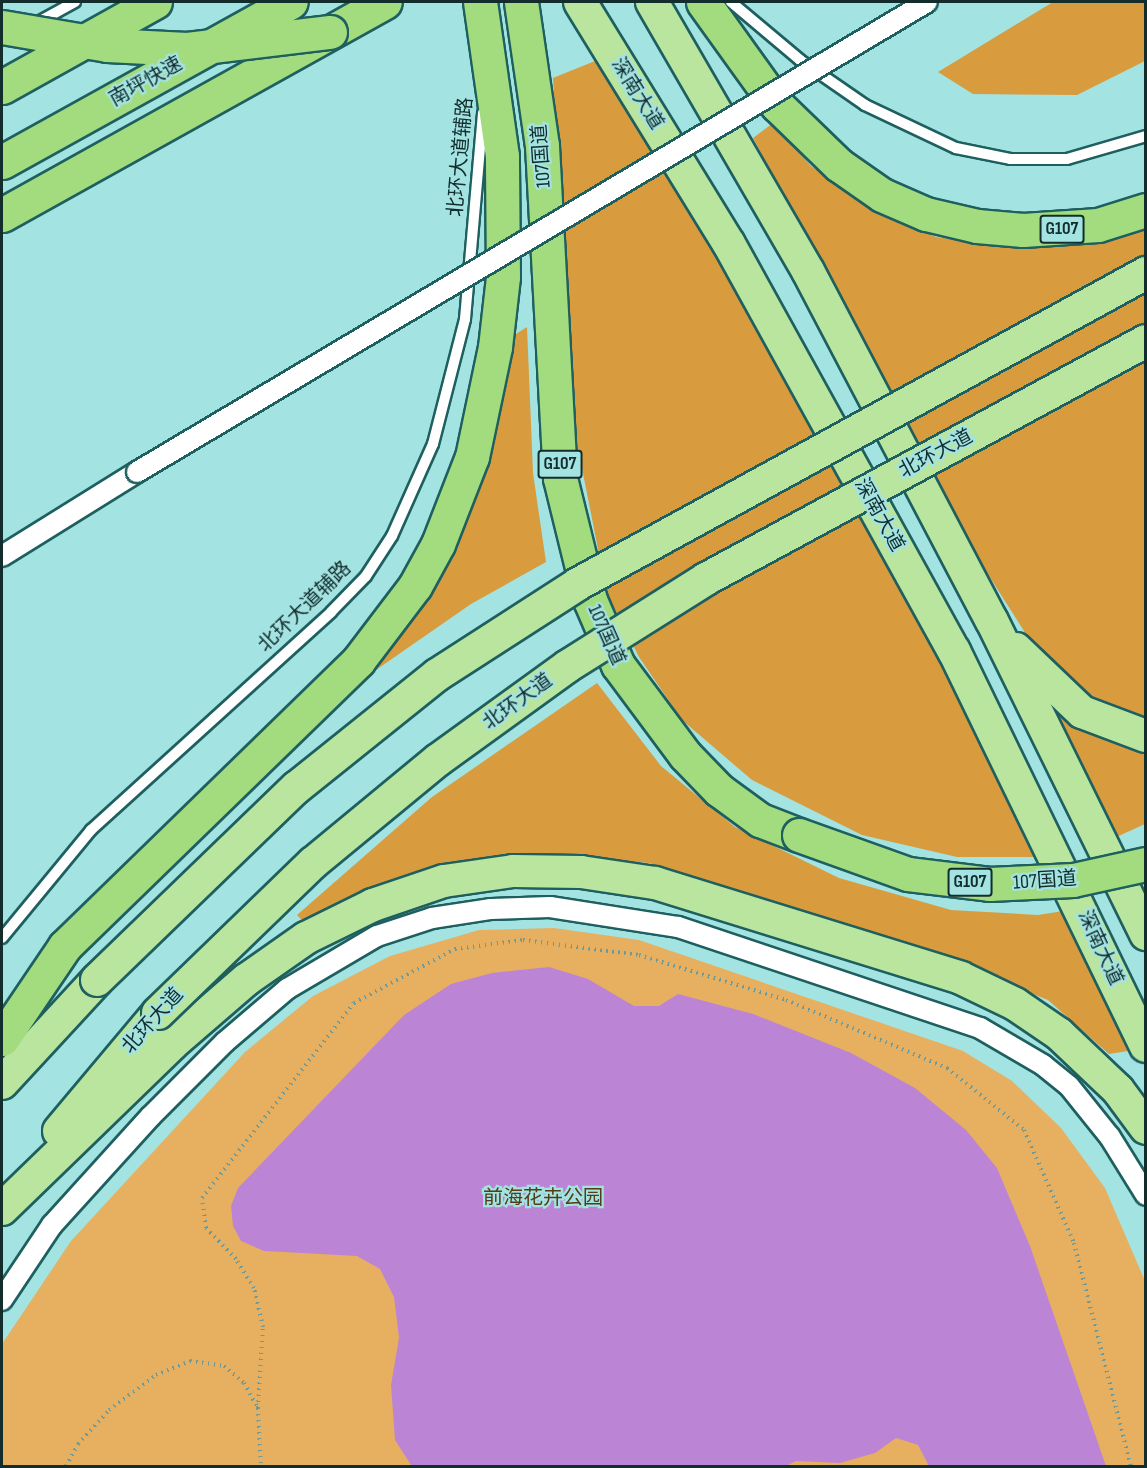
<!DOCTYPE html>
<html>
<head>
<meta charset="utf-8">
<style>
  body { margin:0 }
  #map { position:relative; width:1147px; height:1468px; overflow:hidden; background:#a3e3e2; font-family:"Sofia Sans Condensed","Noto Sans SC",sans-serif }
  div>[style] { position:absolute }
  .green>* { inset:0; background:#e7b060 }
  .forest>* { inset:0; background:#d89b3d }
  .water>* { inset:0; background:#bc84d5 }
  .path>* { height:4px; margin-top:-2px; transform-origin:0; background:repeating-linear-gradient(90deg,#6a9a9a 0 1.5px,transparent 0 6px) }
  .roads { filter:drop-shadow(2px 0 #1e5f5f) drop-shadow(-2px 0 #1e5f5f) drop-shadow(0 2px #1e5f5f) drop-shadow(0 -2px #1e5f5f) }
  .service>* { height:10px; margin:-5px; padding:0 5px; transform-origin:5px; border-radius:5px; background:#fff }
  .minor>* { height:20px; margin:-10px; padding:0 10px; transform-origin:10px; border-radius:10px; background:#fff }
  .primary>* { height:32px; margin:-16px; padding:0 16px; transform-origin:16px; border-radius:16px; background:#b9e59e }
  .trunk>* { height:33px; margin:-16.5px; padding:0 16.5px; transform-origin:16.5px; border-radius:16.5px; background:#a2dc7e }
  .bridges { filter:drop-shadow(2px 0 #1e5f5f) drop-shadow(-2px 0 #1e5f5f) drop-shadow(0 2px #1e5f5f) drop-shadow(0 -2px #1e5f5f) }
  .minor-bridge>* { height:20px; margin:-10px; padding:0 10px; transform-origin:10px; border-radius:10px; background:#fff }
  .primary-bridge>* { height:32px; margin:-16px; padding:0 16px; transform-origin:16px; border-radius:16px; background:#b9e59e }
  .trunk-bridge>* { height:33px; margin:-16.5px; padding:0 16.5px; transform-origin:16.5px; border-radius:16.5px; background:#a2dc7e }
  span { translate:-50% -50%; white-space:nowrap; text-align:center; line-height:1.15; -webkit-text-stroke:4.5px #a3e3e2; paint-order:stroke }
  .shield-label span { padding:2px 4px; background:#a3e3e2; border:2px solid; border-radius:4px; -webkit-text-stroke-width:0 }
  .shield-label { font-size:18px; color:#132d2d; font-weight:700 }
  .street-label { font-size:20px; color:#132d2d }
  .park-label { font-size:20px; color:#553c16 }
  .frame { position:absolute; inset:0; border:3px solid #132d2d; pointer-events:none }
</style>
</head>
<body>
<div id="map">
  <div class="green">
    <div style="clip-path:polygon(554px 928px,639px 940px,963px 1051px,1012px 1081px,1061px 1128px,1105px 1188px,1145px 1281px,1145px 1466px,2px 1466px,2px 1344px,71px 1241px,245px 1052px,313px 996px,390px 956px,479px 930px)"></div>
  </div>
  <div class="forest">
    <div style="clip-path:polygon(1053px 2px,1145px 2px,1145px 61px,1077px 95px,973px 94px,938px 72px)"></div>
    <div style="clip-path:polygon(595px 61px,719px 260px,927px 625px,1047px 857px,957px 857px,862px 835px,752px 780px,682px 720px,639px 657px,607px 594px,574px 428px,553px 78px)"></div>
    <div style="clip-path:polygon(773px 123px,811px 166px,872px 209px,936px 237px,1007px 247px,1116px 236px,1145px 223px,1145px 824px,1112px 839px,1061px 730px,1024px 631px,984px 568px,753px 138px)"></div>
    <div style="clip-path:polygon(527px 327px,533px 473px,546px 562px,471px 604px,373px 672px,423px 606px,466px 520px,497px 423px,508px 339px)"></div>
    <div style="clip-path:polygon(597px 683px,661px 766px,735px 827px,839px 878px,951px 910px,1038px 915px,1070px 910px,1128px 1051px,1109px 1054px,1048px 1000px,950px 960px,649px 863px,556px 855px,493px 858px,388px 886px,304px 922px,297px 915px,432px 797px)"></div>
  </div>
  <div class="water">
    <div style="clip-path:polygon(549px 967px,588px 979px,634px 1006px,659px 1006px,678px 994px,753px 1014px,851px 1053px,915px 1088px,966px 1130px,997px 1168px,1030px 1246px,1106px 1466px,929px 1466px,918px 1445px,896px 1438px,875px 1453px,840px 1463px,796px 1461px,786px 1466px,411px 1465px,395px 1440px,391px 1385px,399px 1338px,394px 1297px,380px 1269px,357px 1256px,264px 1251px,241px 1241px,233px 1226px,231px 1206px,238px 1188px,404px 1015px,451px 984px,492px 973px)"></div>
  </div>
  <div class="path">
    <div style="left:258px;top:1408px;width:81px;rotate:-86.5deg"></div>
    <div style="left:263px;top:1327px;width:40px;rotate:-103deg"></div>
    <div style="left:254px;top:1288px;width:34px;rotate:-122deg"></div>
    <div style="left:236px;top:1259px;width:43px;rotate:-134.1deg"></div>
    <div style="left:206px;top:1228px;width:30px;rotate:-98deg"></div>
    <div style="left:202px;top:1198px;width:247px;rotate:-52.1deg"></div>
    <div style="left:354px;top:1003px;width:115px;rotate:-28.1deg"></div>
    <div style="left:455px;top:949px;width:69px;rotate:-7.5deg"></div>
    <div style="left:523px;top:940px;width:117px;rotate:7.4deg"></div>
    <div style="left:639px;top:955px;width:154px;rotate:17deg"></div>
    <div style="left:786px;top:1000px;width:175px;rotate:22.9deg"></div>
    <div style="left:947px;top:1068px;width:99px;rotate:38.8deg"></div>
    <div style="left:1024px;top:1130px;width:124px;rotate:66.1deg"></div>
    <div style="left:1074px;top:1243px;width:230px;rotate:75.7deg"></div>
    <div style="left:66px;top:1466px;width:25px;rotate:-61deg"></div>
    <div style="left:78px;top:1444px;width:46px;rotate:-47.6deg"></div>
    <div style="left:109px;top:1410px;width:59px;rotate:-36.7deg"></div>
    <div style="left:156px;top:1375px;width:37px;rotate:-22deg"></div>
    <div style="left:190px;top:1361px;width:34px;rotate:8deg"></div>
    <div style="left:224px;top:1366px;width:26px;rotate:40deg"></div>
    <div style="left:244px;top:1383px;width:29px;rotate:61deg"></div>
    <div style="left:258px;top:1408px;width:58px;rotate:87deg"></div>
  </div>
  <div class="roads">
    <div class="service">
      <div style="left:731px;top:2px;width:90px;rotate:40deg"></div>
      <div style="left:800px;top:60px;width:79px;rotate:34.7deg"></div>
      <div style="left:865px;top:105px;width:101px;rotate:25.3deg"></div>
      <div style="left:956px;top:148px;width:55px;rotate:11.5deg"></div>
      <div style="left:1010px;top:159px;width:57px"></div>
      <div style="left:1067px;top:159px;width:82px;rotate:-16.2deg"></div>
      <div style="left:33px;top:25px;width:48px;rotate:-28.7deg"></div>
      <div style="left:2px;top:938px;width:140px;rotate:-50.5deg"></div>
      <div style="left:91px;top:830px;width:324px;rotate:-42.2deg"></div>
      <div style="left:331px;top:612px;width:50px;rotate:-45.8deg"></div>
      <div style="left:366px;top:576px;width:48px;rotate:-57deg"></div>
      <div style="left:392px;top:536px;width:101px;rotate:-66deg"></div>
      <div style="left:433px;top:444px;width:129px;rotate:-75.6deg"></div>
      <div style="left:465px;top:319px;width:207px;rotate:-85deg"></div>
    </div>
    <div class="minor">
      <div style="left:2px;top:556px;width:159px;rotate:-31.9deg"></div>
      <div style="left:2px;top:1300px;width:90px;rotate:-56.3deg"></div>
      <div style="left:52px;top:1225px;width:146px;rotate:-47.8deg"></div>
      <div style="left:150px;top:1117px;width:106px;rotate:-45deg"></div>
      <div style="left:225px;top:1042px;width:82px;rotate:-40.5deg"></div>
      <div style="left:287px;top:989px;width:104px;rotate:-30.5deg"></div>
      <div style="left:377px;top:936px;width:58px;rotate:-18.1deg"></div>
      <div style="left:432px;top:918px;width:60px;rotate:-8.7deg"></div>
      <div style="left:491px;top:909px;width:59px;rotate:-1.9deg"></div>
      <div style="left:550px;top:907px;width:130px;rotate:8.9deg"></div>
      <div style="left:678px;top:927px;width:318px;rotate:18.5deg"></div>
      <div style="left:980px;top:1028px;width:73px;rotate:30.4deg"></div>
      <div style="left:1043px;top:1065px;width:33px;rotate:39deg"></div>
      <div style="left:1069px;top:1086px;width:65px;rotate:51.2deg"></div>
      <div style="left:1110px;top:1137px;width:68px;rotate:58.2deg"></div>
    </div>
    <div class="primary">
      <div style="left:580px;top:2px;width:284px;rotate:58.4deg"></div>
      <div style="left:729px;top:244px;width:465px;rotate:61.1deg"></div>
      <div style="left:954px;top:651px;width:439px;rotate:64.1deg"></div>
      <div style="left:652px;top:2px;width:311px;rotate:59.9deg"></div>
      <div style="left:808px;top:271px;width:395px;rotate:62.3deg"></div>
      <div style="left:992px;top:621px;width:349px;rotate:63.8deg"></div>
      <div style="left:1016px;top:649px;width:91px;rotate:43.7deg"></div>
      <div style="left:1082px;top:712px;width:68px;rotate:20.6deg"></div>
      <div style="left:2px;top:1083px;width:140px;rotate:-47.3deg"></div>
      <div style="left:59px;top:1131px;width:154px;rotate:-50deg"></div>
      <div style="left:2px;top:1209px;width:237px;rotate:-44.1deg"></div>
      <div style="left:172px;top:1044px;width:98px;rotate:-40.9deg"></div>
      <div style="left:246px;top:980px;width:73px;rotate:-35deg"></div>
      <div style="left:306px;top:938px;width:75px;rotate:-26.2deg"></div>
      <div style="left:373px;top:905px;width:75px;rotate:-18.7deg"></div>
      <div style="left:444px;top:881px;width:70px;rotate:-8.2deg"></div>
      <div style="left:513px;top:871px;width:68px;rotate:0.8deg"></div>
      <div style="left:581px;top:872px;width:75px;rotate:8.5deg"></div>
      <div style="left:655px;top:883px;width:320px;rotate:17.2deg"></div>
      <div style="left:961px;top:978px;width:60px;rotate:25.7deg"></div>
      <div style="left:1015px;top:1004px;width:53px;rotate:34.3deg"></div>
      <div style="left:1059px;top:1034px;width:81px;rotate:43.5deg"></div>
      <div style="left:1118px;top:1090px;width:47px;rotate:53.6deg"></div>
    </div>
    <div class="trunk">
      <div style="left:521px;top:2px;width:146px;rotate:81.7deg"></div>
      <div style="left:542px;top:146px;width:332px;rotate:86.9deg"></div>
      <div style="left:560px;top:478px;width:126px;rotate:76.2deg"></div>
      <div style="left:590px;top:600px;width:71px;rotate:66.7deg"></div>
      <div style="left:618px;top:665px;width:112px;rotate:53.3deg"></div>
      <div style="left:685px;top:755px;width:49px;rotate:45.8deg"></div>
      <div style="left:719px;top:790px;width:51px;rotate:36.2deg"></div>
      <div style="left:760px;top:820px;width:42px;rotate:21deg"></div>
      <div style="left:703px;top:2px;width:127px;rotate:54.3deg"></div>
      <div style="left:777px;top:105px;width:86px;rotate:44.1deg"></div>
      <div style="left:839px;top:165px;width:52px;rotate:34.9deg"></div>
      <div style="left:882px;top:195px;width:48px;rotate:23.4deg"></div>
      <div style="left:926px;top:214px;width:52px;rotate:13.2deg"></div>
      <div style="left:977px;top:226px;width:46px;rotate:5deg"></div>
      <div style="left:1023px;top:230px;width:75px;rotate:-3.8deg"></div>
      <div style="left:1098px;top:225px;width:50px;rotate:-17.4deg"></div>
      <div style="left:2px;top:215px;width:438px;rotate:-29.1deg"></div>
      <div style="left:2px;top:1039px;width:112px;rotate:-55.9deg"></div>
      <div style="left:65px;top:946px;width:409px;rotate:-44.2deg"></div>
      <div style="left:358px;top:661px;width:94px;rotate:-52.8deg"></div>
      <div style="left:415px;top:586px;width:48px;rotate:-61.3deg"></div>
      <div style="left:438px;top:544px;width:93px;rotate:-68.7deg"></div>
      <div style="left:472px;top:457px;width:112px;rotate:-78.2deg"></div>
      <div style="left:495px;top:347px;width:70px;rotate:-83.5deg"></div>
      <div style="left:503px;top:277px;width:121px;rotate:-90.5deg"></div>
      <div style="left:502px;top:156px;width:156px;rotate:-98.1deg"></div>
    </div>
  </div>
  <div class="bridges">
    <div class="minor-bridge">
      <div style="left:137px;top:472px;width:919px;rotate:-30.75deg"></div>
    </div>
    <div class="primary-bridge">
      <div style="left:97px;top:980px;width:277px;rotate:-44deg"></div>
      <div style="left:296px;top:788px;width:181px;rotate:-38.7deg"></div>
      <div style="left:437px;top:675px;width:168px;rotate:-32.8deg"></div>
      <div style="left:578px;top:584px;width:648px;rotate:-28.7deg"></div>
      <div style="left:158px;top:1013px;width:216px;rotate:-44.1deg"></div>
      <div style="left:313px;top:863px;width:162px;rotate:-39.5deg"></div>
      <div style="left:438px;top:760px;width:160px;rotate:-35.9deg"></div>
      <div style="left:568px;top:666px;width:163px;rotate:-32.2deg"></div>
      <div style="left:706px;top:579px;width:500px;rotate:-28.41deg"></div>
    </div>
    <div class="trunk-bridge">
      <div style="left:2px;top:27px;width:107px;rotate:9.7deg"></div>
      <div style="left:107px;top:45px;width:80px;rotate:2.9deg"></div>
      <div style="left:187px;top:49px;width:144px;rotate:-6.8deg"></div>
      <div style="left:2px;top:87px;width:175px;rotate:-29.1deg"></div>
      <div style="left:2px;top:162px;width:330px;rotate:-29deg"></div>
      <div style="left:799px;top:835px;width:116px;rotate:19.7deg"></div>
      <div style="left:908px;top:874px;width:82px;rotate:7deg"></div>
      <div style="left:989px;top:884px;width:84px;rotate:-2.7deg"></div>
      <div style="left:1073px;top:880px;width:75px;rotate:-12.4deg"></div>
    </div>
  </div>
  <div class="shield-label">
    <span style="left:1062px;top:229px">G107</span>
    <span style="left:560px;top:464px">G107</span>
    <span style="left:970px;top:882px">G107</span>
  </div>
  <div class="street-label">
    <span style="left:146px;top:82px;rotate:-29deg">南坪快速</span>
    <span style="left:637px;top:94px;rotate:58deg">深南大道</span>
    <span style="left:542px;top:156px;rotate:-94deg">107国道</span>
    <span style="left:461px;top:157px;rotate:-85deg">北环大道辅路</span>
    <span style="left:936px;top:454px;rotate:-28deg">北环大道</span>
    <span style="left:879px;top:515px;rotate:61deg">深南大道</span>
    <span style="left:305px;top:607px;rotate:-44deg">北环大道辅路</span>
    <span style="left:606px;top:635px;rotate:66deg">107国道</span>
    <span style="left:518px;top:702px;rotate:-36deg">北环大道</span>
    <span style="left:1045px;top:881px;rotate:-4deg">107国道</span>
    <span style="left:1100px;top:948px;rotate:65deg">深南大道</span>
    <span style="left:153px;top:1021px;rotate:-48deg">北环大道</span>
  </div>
  <div class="park-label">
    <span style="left:543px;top:1198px">前海花卉公园</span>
  </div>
  <div class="frame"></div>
</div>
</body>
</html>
